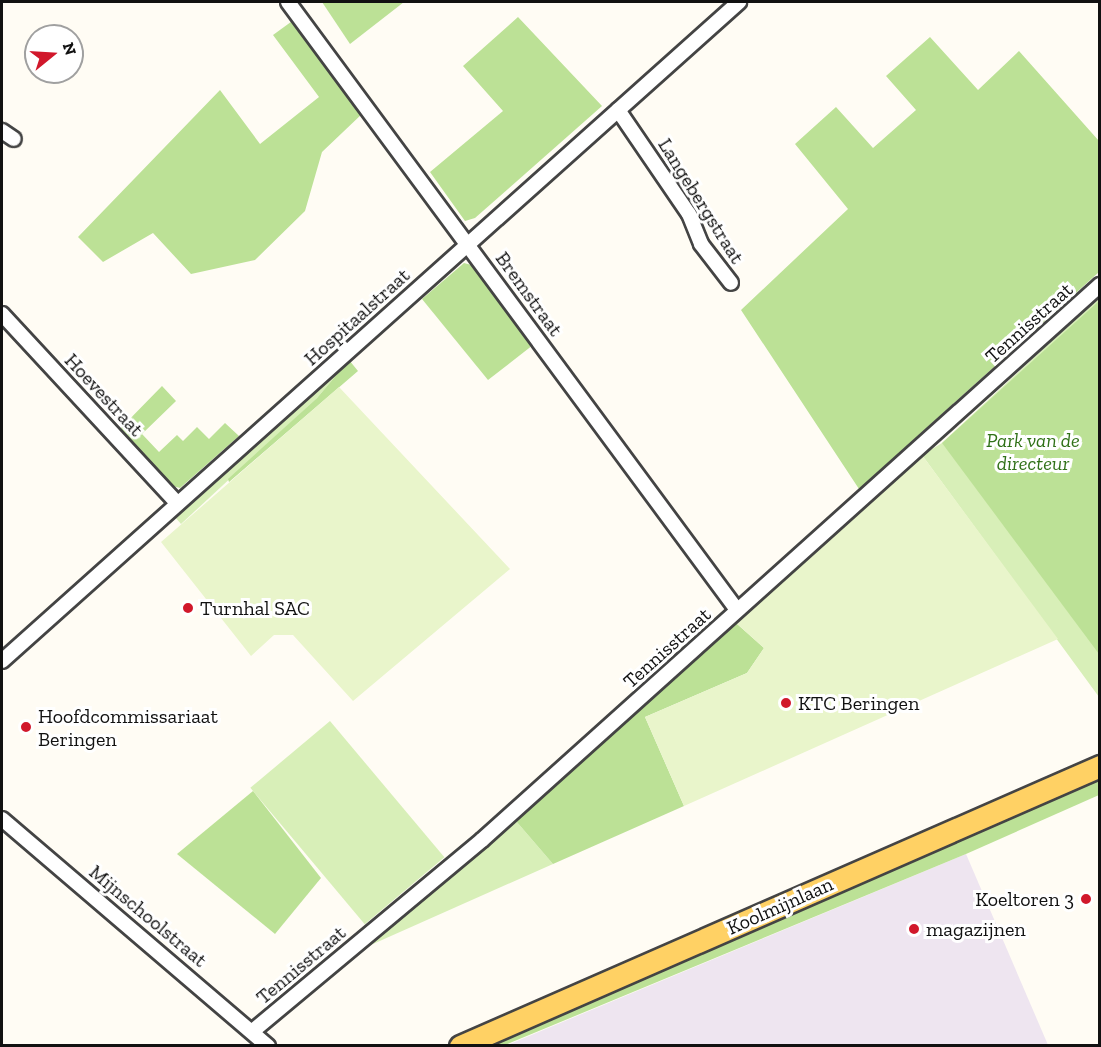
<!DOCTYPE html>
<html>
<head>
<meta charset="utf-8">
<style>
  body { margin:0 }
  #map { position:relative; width:1101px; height:1047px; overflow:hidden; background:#fffcf4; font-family:"Zilla Slab",serif }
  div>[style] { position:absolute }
  .industrial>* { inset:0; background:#eee5f0 }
  .green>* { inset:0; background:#d8efb8; transform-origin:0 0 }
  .forest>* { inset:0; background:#bce196 }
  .pitch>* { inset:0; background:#e9f5cb }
  .roads { filter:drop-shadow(2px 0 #444) drop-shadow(-2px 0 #444) drop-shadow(0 2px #444) drop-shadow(0 -2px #444) }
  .minor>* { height:14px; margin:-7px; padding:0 7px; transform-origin:7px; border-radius:7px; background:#fff }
  .primary>* { height:21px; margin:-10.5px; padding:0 10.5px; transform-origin:10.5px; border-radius:10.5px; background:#ffd164 }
  .dots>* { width:16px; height:16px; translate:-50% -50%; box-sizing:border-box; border:3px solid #fff; border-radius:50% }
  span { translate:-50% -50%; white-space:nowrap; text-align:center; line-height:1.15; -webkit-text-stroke:6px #fff; paint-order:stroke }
  .street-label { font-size:20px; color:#111 }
  .park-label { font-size:20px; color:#307118; font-style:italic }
  .poi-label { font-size:20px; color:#111 }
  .left { translate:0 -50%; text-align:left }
  .right { translate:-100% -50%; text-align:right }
  .frame { position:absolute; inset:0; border:3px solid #111; pointer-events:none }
  .north { position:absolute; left:24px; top:24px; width:60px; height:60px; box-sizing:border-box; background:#fff; border:2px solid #a0a0a0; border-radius:50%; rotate:72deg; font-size:16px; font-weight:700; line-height:24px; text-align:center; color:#111 }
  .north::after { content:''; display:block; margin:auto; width:21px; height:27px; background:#d1182b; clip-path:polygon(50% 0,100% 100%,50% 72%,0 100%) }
</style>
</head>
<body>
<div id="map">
  <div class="industrial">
    <div style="clip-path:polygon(966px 854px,1048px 1045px,505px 1046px)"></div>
  </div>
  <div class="green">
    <div style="clip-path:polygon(1099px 297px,1099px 697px,922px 455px,942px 443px)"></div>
    <div style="clip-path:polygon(349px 360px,317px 398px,181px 524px,175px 517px)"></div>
    <div style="left:330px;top:721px;width:178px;height:104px;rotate:50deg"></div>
    <div style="clip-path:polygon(516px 821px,553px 864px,364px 948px)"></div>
  </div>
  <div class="forest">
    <div style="clip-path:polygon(322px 2px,404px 2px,350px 44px)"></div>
    <div style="clip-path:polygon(518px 17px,602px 106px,475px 218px,465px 221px,430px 172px,503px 111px,463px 66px)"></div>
    <div style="clip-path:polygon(295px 19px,363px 113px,322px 152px,305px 211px,255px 260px,191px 274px,153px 233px,103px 262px,78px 237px,220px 90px,260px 144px,319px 97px,273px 35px)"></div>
    <div style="clip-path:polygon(930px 37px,978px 90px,1019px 51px,1099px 141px,1099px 272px,859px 489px,741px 310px,848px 209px,795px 144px,836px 107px,873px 148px,916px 110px,886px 76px)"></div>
    <div style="clip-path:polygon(464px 263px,475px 266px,533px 345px,488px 380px,422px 299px)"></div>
    <div style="clip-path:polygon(1099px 301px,1099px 654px,942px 443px)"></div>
    <div style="clip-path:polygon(349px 360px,358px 371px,229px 482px,228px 479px,317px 398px)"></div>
    <div style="clip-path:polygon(162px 386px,176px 401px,142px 434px,159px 452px,177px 435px,183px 441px,197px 427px,209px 439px,225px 423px,239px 436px,180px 488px,169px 485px,118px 431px)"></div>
    <div style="clip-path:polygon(736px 623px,764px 648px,747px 673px,645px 717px,684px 806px,553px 864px,516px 821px)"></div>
    <div style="clip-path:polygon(1099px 780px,1099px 795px,966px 854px,505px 1045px,488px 1045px)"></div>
    <div style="clip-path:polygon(253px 791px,321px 878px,275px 934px,177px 854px)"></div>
  </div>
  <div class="pitch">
    <div style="clip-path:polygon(339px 387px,510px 569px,353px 701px,293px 635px,274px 635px,251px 656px,161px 542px)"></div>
    <div style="clip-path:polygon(922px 455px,1058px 639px,684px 806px,645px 717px,747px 673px,764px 648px,736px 623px)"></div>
  </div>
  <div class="roads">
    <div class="minor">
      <div style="left:288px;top:2px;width:756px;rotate:53.55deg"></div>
      <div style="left:618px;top:110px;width:126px;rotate:55.7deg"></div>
      <div style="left:689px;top:214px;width:32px;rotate:68deg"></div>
      <div style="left:701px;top:244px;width:49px;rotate:52.4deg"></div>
      <div style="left:2px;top:131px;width:14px;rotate:34deg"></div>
      <div style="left:2px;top:314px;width:258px;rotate:47.2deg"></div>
      <div style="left:2px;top:661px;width:989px;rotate:-41.8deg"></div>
      <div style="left:2px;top:819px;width:350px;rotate:40.5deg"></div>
      <div style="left:254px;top:1030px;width:297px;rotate:-39.8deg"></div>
      <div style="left:482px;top:840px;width:831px;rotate:-41.93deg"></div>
    </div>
    <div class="primary">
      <div style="left:460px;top:1046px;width:699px;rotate:-23.63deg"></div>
    </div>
  </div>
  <div class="dots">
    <div style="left:188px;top:608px;background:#d1182b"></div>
    <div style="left:786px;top:703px;background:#d1182b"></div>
    <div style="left:26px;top:727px;background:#d1182b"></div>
    <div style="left:1086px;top:899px;background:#d1182b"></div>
    <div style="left:914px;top:929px;background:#d1182b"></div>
  </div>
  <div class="street-label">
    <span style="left:701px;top:201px;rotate:58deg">Langebergstraat</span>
    <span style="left:529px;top:294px;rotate:54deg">Bremstraat</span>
    <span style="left:357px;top:317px;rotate:-42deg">Hospitaalstraat</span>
    <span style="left:1029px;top:323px;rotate:-42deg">Tennisstraat</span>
    <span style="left:104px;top:395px;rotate:47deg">Hoevestraat</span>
    <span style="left:667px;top:648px;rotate:-42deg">Tennisstraat</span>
    <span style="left:780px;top:906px;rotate:-24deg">Koolmijnlaan</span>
    <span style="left:148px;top:916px;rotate:40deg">Mijnschoolstraat</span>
    <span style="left:301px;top:965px;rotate:-40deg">Tennisstraat</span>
  </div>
  <div class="park-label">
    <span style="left:1033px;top:452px">Park van de<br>directeur</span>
  </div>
  <div class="poi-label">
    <span class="left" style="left:200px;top:608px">Turnhal SAC</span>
    <span class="left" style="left:798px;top:703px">KTC Beringen</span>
    <span class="left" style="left:38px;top:728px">Hoofdcommissariaat<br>Beringen</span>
    <span class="right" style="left:1074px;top:899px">Koeltoren 3</span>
    <span class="left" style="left:926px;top:929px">magazijnen</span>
  </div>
  <div class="frame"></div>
  <div class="north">N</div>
</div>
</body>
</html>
